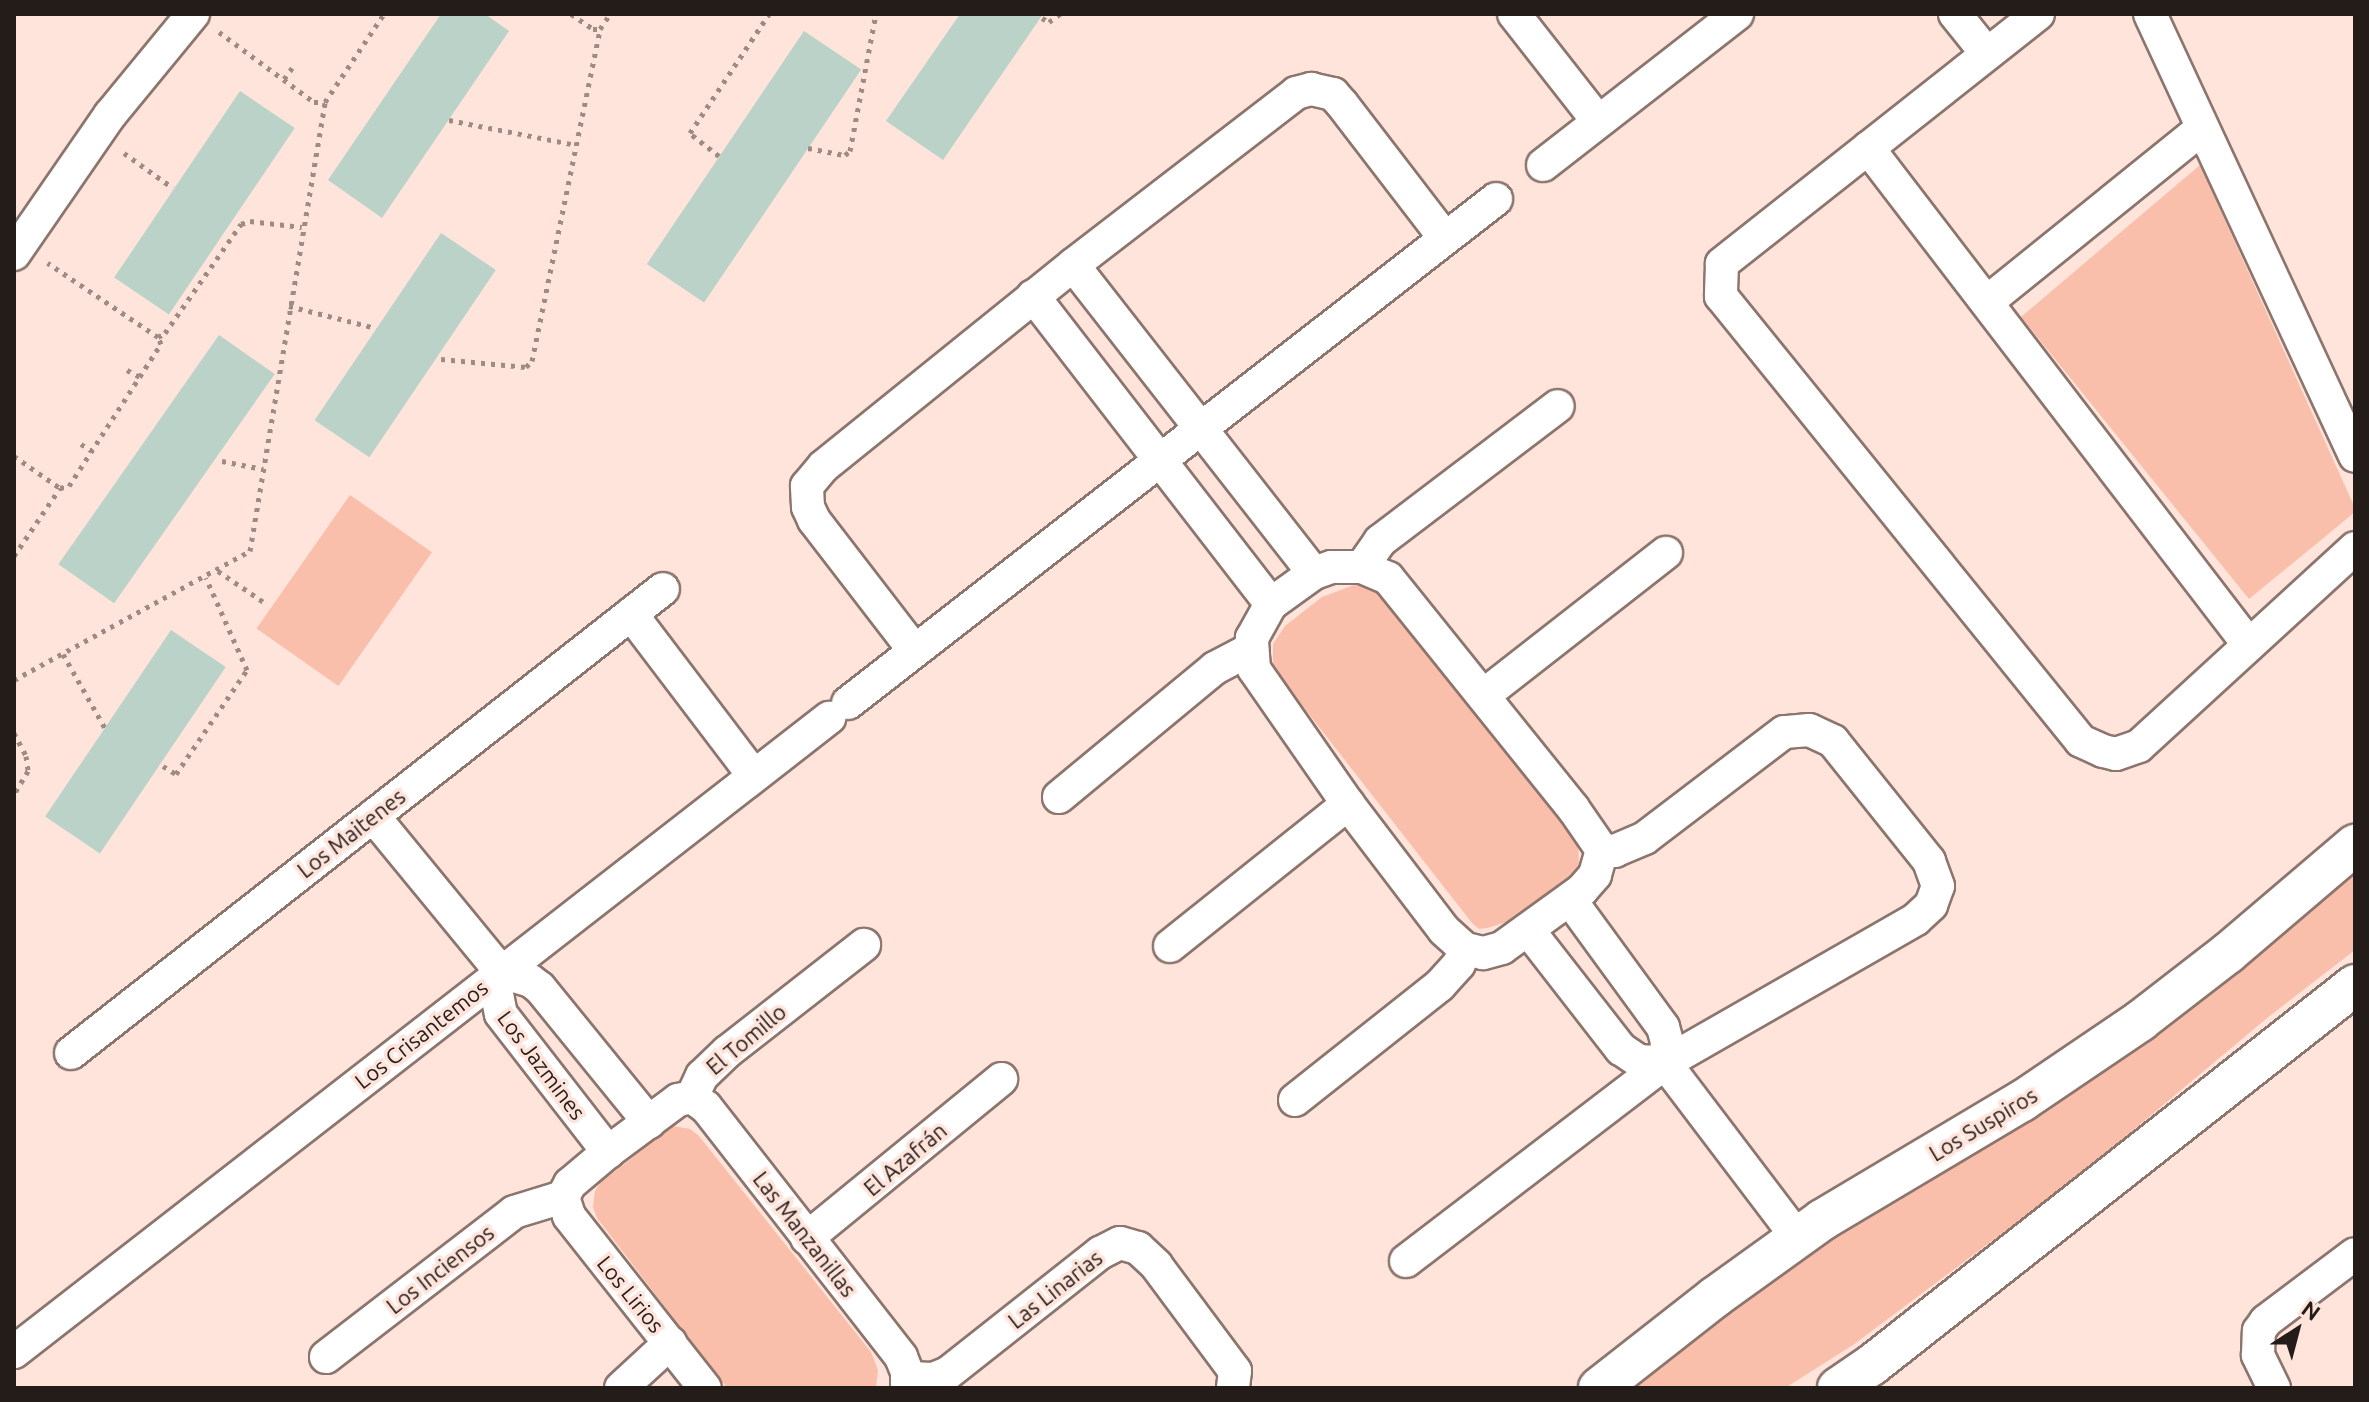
<!DOCTYPE html>
<html>
<head>
<meta charset="utf-8">
<style>
  body { margin:0 }
  #map { position:relative; width:2369px; height:1402px; overflow:hidden; background:#fee4db; font-family:Ubuntu,sans-serif }
  div>[style] { position:absolute }
  .green>* { inset:0; background:#fabfaa; transform-origin:0 0 }
  .building>* { inset:0; background:#bad2c7; transform-origin:0 0 }
  .path>* { height:5px; margin-top:-2.5px; transform-origin:0; background:repeating-linear-gradient(90deg,#9d8b84 0 4px,transparent 0 10px) }
  .roads { filter:drop-shadow(2px 0 #8c756d) drop-shadow(-2px 0 #8c756d) drop-shadow(0 2px #8c756d) drop-shadow(0 -2px #8c756d) }
  .minor>* { height:32px; margin:-16px; padding:0 16px; transform-origin:16px; border-radius:16px; background:#fff }
  .tertiary>* { height:40px; margin:-20px; padding:0 20px; transform-origin:20px; border-radius:20px; background:#fff }
  span { translate:-50% -50%; white-space:nowrap; text-align:center; line-height:1.15; -webkit-text-stroke:7px #fee4db; paint-order:stroke }
  .street-label { font-size:22px; color:#241c18 }
  .frame { position:absolute; inset:0; border:16px solid #241c18; pointer-events:none }
  .north { position:absolute; left:2257px; top:1290px; width:80px; height:80px; -webkit-text-stroke:6px #fee4db; paint-order:stroke; rotate:36deg; font-size:22px; font-weight:700; line-height:32px; text-align:center; color:#241c18 }
  .north::after { content:''; display:block; margin:auto; width:28px; height:36px; background:#241c18; clip-path:polygon(50% 0,100% 100%,50% 72%,0 100%) }
</style>
</head>
<body>
<div id="map">
  <div class="green">
    <div style="clip-path:polygon(2200px 165px,2355px 508px,2355px 512px,2249px 599px,2021px 317px)"></div>
    <div style="left:350px;top:495px;width:100px;height:163px;rotate:35deg"></div>
    <div style="clip-path:polygon(1354px 585px,1367px 586px,1383px 596px,1578px 843px,1579px 864px,1574px 876px,1517px 919px,1487px 928px,1479px 929px,1472px 923px,1287px 686px,1273px 663px,1273px 644px,1285px 626px,1322px 597px)"></div>
    <div style="clip-path:polygon(2355px 864px,2355px 950px,2267px 1018px,2076px 1178px,1853px 1345px,1785px 1388px,1616px 1388px)"></div>
    <div style="clip-path:polygon(673px 1126px,690px 1129px,699px 1136px,871px 1352px,878px 1370px,876px 1388px,727px 1388px,597px 1218px,593px 1207px,595px 1191px,601px 1182px)"></div>
  </div>
  <div class="building">
    <div style="clip-path:polygon(441px 14px,485px 14px,509px 31px,382px 218px,328px 180px)"></div>
    <div style="clip-path:polygon(960px 14px,1043px 14px,943px 160px,886px 121px)"></div>
    <div style="left:804px;top:31px;width:69px;height:281px;rotate:34deg"></div>
    <div style="left:240px;top:91px;width:66px;height:225px;rotate:34deg"></div>
    <div style="left:441px;top:233px;width:66px;height:226px;rotate:34deg"></div>
    <div style="left:219px;top:335px;width:68px;height:280px;rotate:35deg"></div>
    <div style="left:171px;top:630px;width:66px;height:225px;rotate:34deg"></div>
  </div>
  <div class="path">
    <div style="left:571px;top:14px;width:27px;rotate:34deg"></div>
    <div style="left:593px;top:29px;width:7px"></div>
    <div style="left:600px;top:29px;width:18px;rotate:-56deg"></div>
    <div style="left:1042px;top:18px;width:8px;rotate:30deg"></div>
    <div style="left:1049px;top:22px;width:14px;rotate:-36deg"></div>
    <div style="left:219px;top:32px;width:118px;rotate:36.4deg"></div>
    <div style="left:314px;top:102px;width:11px"></div>
    <div style="left:325px;top:102px;width:106px;rotate:-56.2deg"></div>
    <div style="left:284px;top:79px;width:14px;rotate:-54deg"></div>
    <div style="left:449px;top:120px;width:129px;rotate:11.1deg"></div>
    <div style="left:808px;top:148px;width:38px;rotate:11deg"></div>
    <div style="left:845px;top:155px;width:6px;rotate:-39deg"></div>
    <div style="left:850px;top:151px;width:139px;rotate:-79.3deg"></div>
    <div style="left:124px;top:153px;width:60px;rotate:35.5deg"></div>
    <div style="left:719px;top:156px;width:37px;rotate:-142deg"></div>
    <div style="left:690px;top:133px;width:143px;rotate:-56.4deg"></div>
    <div style="left:289px;top:306px;width:90px;rotate:14.2deg"></div>
    <div style="left:158px;top:337px;width:8px;rotate:-30deg"></div>
    <div style="left:165px;top:333px;width:133px;rotate:-55.1deg"></div>
    <div style="left:241px;top:224px;width:9px;rotate:-18deg"></div>
    <div style="left:250px;top:221px;width:52px;rotate:6.6deg"></div>
    <div style="left:441px;top:359px;width:85px;rotate:5.4deg"></div>
    <div style="left:526px;top:367px;width:8px;rotate:-45deg"></div>
    <div style="left:532px;top:361px;width:339px;rotate:-78.4deg"></div>
    <div style="left:127px;top:370px;width:15px;rotate:28deg"></div>
    <div style="left:81px;top:444px;width:13px;rotate:32deg"></div>
    <div style="left:14px;top:456px;width:56px;rotate:34.8deg"></div>
    <div style="left:60px;top:488px;width:9px;rotate:-13deg"></div>
    <div style="left:69px;top:486px;width:169px;rotate:-57.1deg"></div>
    <div style="left:161px;top:344px;width:8px;rotate:-113deg"></div>
    <div style="left:158px;top:337px;width:133px;rotate:-146.1deg"></div>
    <div style="left:222px;top:461px;width:42px;rotate:11deg"></div>
    <div style="left:14px;top:556px;width:82px;rotate:-55.9deg"></div>
    <div style="left:218px;top:571px;width:57px;rotate:34.2deg"></div>
    <div style="left:63px;top:654px;width:85px;rotate:60.4deg"></div>
    <div style="left:14px;top:680px;width:269px;rotate:-28.7deg"></div>
    <div style="left:250px;top:551px;width:455px;rotate:-80.5deg"></div>
    <div style="left:14px;top:733px;width:26px;rotate:62deg"></div>
    <div style="left:26px;top:756px;width:15px;rotate:82deg"></div>
    <div style="left:28px;top:771px;width:27px;rotate:121deg"></div>
    <div style="left:163px;top:766px;width:15px;rotate:32deg"></div>
    <div style="left:176px;top:774px;width:126px;rotate:-55.7deg"></div>
    <div style="left:247px;top:670px;width:101px;rotate:-114deg"></div>
  </div>
  <div class="roads">
    <div class="minor">
      <div style="left:1514px;top:14px;width:136px;rotate:51.9deg"></div>
      <div style="left:1955px;top:14px;width:51px;rotate:51.3deg"></div>
      <div style="left:2038px;top:14px;width:403px;rotate:141.7deg"></div>
      <div style="left:1722px;top:264px;width:32px;rotate:92deg"></div>
      <div style="left:1721px;top:296px;width:572px;rotate:51.03deg"></div>
      <div style="left:2081px;top:741px;width:24px;rotate:24deg"></div>
      <div style="left:2103px;top:751px;width:13px;rotate:13deg"></div>
      <div style="left:2116px;top:754px;width:24px;rotate:-19deg"></div>
      <div style="left:2139px;top:746px;width:293px;rotate:-42.5deg"></div>
      <div style="left:2150px;top:14px;width:487px;rotate:65.1deg"></div>
      <div style="left:1868px;top:148px;width:626px;rotate:52.53deg"></div>
      <div style="left:1543px;top:165px;width:246px;rotate:-37.9deg"></div>
      <div style="left:14px;top:254px;width:169px;rotate:-55.4deg"></div>
      <div style="left:110px;top:115px;width:131px;rotate:-50.6deg"></div>
      <div style="left:1073px;top:265px;width:391px;rotate:52deg"></div>
      <div style="left:1033px;top:296px;width:389px;rotate:52.3deg"></div>
      <div style="left:1987px;top:302px;width:277px;rotate:-38.9deg"></div>
      <div style="left:1331px;top:567px;width:31px"></div>
      <div style="left:1362px;top:567px;width:28px;rotate:23deg"></div>
      <div style="left:1388px;top:578px;width:295px;rotate:51.2deg"></div>
      <div style="left:1573px;top:808px;width:51px;rotate:55.4deg"></div>
      <div style="left:1602px;top:850px;width:26px;rotate:106deg"></div>
      <div style="left:1595px;top:875px;width:20px;rotate:131deg"></div>
      <div style="left:1582px;top:890px;width:99px;rotate:144.1deg"></div>
      <div style="left:1502px;top:948px;width:20px;rotate:165deg"></div>
      <div style="left:1483px;top:953px;width:18px;rotate:-167deg"></div>
      <div style="left:1465px;top:949px;width:28px;rotate:-138deg"></div>
      <div style="left:1444px;top:930px;width:158px;rotate:-127.3deg"></div>
      <div style="left:1348px;top:804px;width:165px;rotate:-124.8deg"></div>
      <div style="left:1254px;top:669px;width:31px;rotate:-94deg"></div>
      <div style="left:1252px;top:638px;width:39px;rotate:-61deg"></div>
      <div style="left:1271px;top:604px;width:53px;rotate:-35.8deg"></div>
      <div style="left:1314px;top:573px;width:18px;rotate:-19deg"></div>
      <div style="left:1362px;top:567px;width:32px;rotate:-55deg"></div>
      <div style="left:1380px;top:541px;width:223px;rotate:-37.2deg"></div>
      <div style="left:631px;top:614px;width:203px;rotate:52.8deg"></div>
      <div style="left:914px;top:650px;width:164px;rotate:-127.6deg"></div>
      <div style="left:814px;top:520px;width:14px;rotate:-115deg"></div>
      <div style="left:808px;top:507px;width:21px;rotate:-93deg"></div>
      <div style="left:807px;top:486px;width:26px;rotate:-50deg"></div>
      <div style="left:824px;top:466px;width:320px;rotate:-38.9deg"></div>
      <div style="left:1073px;top:265px;width:282px;rotate:-37.6deg"></div>
      <div style="left:1296px;top:93px;width:16px;rotate:-15deg"></div>
      <div style="left:1311px;top:89px;width:23px;rotate:13deg"></div>
      <div style="left:1333px;top:94px;width:13px;rotate:48deg"></div>
      <div style="left:1342px;top:104px;width:169px;rotate:52.5deg"></div>
      <div style="left:1484px;top:695px;width:231px;rotate:-38deg"></div>
      <div style="left:848px;top:703px;width:821px;rotate:-37.87deg"></div>
      <div style="left:1059px;top:797px;width:202px;rotate:-39.6deg"></div>
      <div style="left:1215px;top:668px;width:41px;rotate:-27.8deg"></div>
      <div style="left:373px;top:816px;width:202px;rotate:50.6deg"></div>
      <div style="left:501px;top:972px;width:31px;rotate:17deg"></div>
      <div style="left:531px;top:981px;width:11px;rotate:38deg"></div>
      <div style="left:540px;top:988px;width:173px;rotate:50.9deg"></div>
      <div style="left:1571px;top:901px;width:156px;rotate:53.9deg"></div>
      <div style="left:1663px;top:1027px;width:16px;rotate:75deg"></div>
      <div style="left:1667px;top:1042px;width:21px;rotate:95deg"></div>
      <div style="left:1665px;top:1063px;width:220px;rotate:52.8deg"></div>
      <div style="left:1529px;top:931px;width:150px;rotate:52.1deg"></div>
      <div style="left:1621px;top:1049px;width:22px;rotate:34deg"></div>
      <div style="left:1639px;top:1061px;width:26px;rotate:4deg"></div>
      <div style="left:1170px;top:946px;width:228px;rotate:-38.6deg"></div>
      <div style="left:501px;top:972px;width:18px;rotate:106deg"></div>
      <div style="left:496px;top:989px;width:25px;rotate:79deg"></div>
      <div style="left:501px;top:1014px;width:175px;rotate:52.2deg"></div>
      <div style="left:71px;top:1053px;width:752px;rotate:-38.09deg"></div>
      <div style="left:692px;top:1097px;width:17px;rotate:36deg"></div>
      <div style="left:706px;top:1107px;width:317px;rotate:52deg"></div>
      <div style="left:901px;top:1357px;width:16px;rotate:68deg"></div>
      <div style="left:907px;top:1372px;width:16px;rotate:90deg"></div>
      <div style="left:692px;top:1097px;width:23px;rotate:-65deg"></div>
      <div style="left:702px;top:1076px;width:35px;rotate:-44deg"></div>
      <div style="left:727px;top:1052px;width:174px;rotate:-38deg"></div>
      <div style="left:1295px;top:1100px;width:185px;rotate:-38.4deg"></div>
      <div style="left:1440px;top:985px;width:28px;rotate:-48deg"></div>
      <div style="left:1459px;top:964px;width:16px;rotate:-68deg"></div>
      <div style="left:563px;top:1197px;width:20px;rotate:72deg"></div>
      <div style="left:569px;top:1216px;width:219px;rotate:51.7deg"></div>
      <div style="left:563px;top:1197px;width:15px;rotate:-62deg"></div>
      <div style="left:570px;top:1184px;width:50px;rotate:-40.1deg"></div>
      <div style="left:608px;top:1152px;width:87px;rotate:-36.6deg"></div>
      <div style="left:678px;top:1100px;width:14px;rotate:-12deg"></div>
      <div style="left:807px;top:1238px;width:251px;rotate:-39.3deg"></div>
      <div style="left:1406px;top:1261px;width:326px;rotate:-37.4deg"></div>
      <div style="left:1665px;top:1063px;width:289px;rotate:-29.8deg"></div>
      <div style="left:1916px;top:919px;width:21px;rotate:-43deg"></div>
      <div style="left:1931px;top:905px;width:20px;rotate:-70deg"></div>
      <div style="left:1938px;top:886px;width:27px;rotate:-110deg"></div>
      <div style="left:1929px;top:861px;width:154px;rotate:-128.7deg"></div>
      <div style="left:1833px;top:741px;width:26px;rotate:-155deg"></div>
      <div style="left:1809px;top:730px;width:25px;rotate:175deg"></div>
      <div style="left:1784px;top:732px;width:175px;rotate:142.7deg"></div>
      <div style="left:1645px;top:838px;width:33px;rotate:157deg"></div>
      <div style="left:1615px;top:851px;width:13px;rotate:-176deg"></div>
      <div style="left:14px;top:1352px;width:1033px;rotate:-37.88deg"></div>
      <div style="left:326px;top:1357px;width:237px;rotate:-37.6deg"></div>
      <div style="left:514px;top:1212px;width:51px;rotate:-17deg"></div>
      <div style="left:908px;top:1378px;width:25px;rotate:2deg"></div>
      <div style="left:933px;top:1379px;width:16px;rotate:-22deg"></div>
      <div style="left:948px;top:1373px;width:194px;rotate:-38.3deg"></div>
      <div style="left:1100px;top:1253px;width:22px;rotate:-27deg"></div>
      <div style="left:1120px;top:1243px;width:19px;rotate:16deg"></div>
      <div style="left:1138px;top:1248px;width:25px;rotate:43deg"></div>
      <div style="left:1156px;top:1265px;width:132px;rotate:53.3deg"></div>
      <div style="left:1235px;top:1371px;width:17px;rotate:97deg"></div>
      <div style="left:621px;top:1388px;width:67px;rotate:-42.6deg"></div>
      <div style="left:2274px;top:1388px;width:37px;rotate:-116deg"></div>
      <div style="left:2258px;top:1355px;width:24px;rotate:-88deg"></div>
      <div style="left:2259px;top:1331px;width:12px;rotate:-55deg"></div>
      <div style="left:2266px;top:1321px;width:111px;rotate:-37deg"></div>
    </div>
    <div class="tertiary">
      <div style="left:1599px;top:1388px;width:147px;rotate:-38.1deg"></div>
      <div style="left:1715px;top:1297px;width:132px;rotate:-35.7deg"></div>
      <div style="left:1822px;top:1220px;width:233px;rotate:-30.8deg"></div>
      <div style="left:2022px;top:1101px;width:143px;rotate:-34.1deg"></div>
      <div style="left:2140px;top:1021px;width:111px;rotate:-37.7deg"></div>
      <div style="left:2228px;top:953px;width:167px;rotate:-40.4deg"></div>
      <div style="left:1838px;top:1388px;width:42px;rotate:-34.4deg"></div>
      <div style="left:1873px;top:1364px;width:613px;rotate:-38.18deg"></div>
    </div>
  </div>
  <div class="street-label">
    <span style="left:351px;top:833px;rotate:-38deg">Los Maitenes</span>
    <span style="left:421px;top:1034px;rotate:-38deg">Los Crisantemos</span>
    <span style="left:746px;top:1039px;rotate:-40deg">El Tomillo</span>
    <span style="left:542px;top:1065px;rotate:53deg">Los Jazmines</span>
    <span style="left:1983px;top:1124px;rotate:-31deg">Los Suspiros</span>
    <span style="left:905px;top:1159px;rotate:-40deg">El Azafrán</span>
    <span style="left:805px;top:1234px;rotate:52deg">Las Manzanillas</span>
    <span style="left:440px;top:1269px;rotate:-38deg">Los Inciensos</span>
    <span style="left:1055px;top:1289px;rotate:-38deg">Las Linarias</span>
    <span style="left:631px;top:1294px;rotate:51deg">Los Lirios</span>
  </div>
  <div class="frame"></div>
  <div class="north">N</div>
</div>
</body>
</html>
